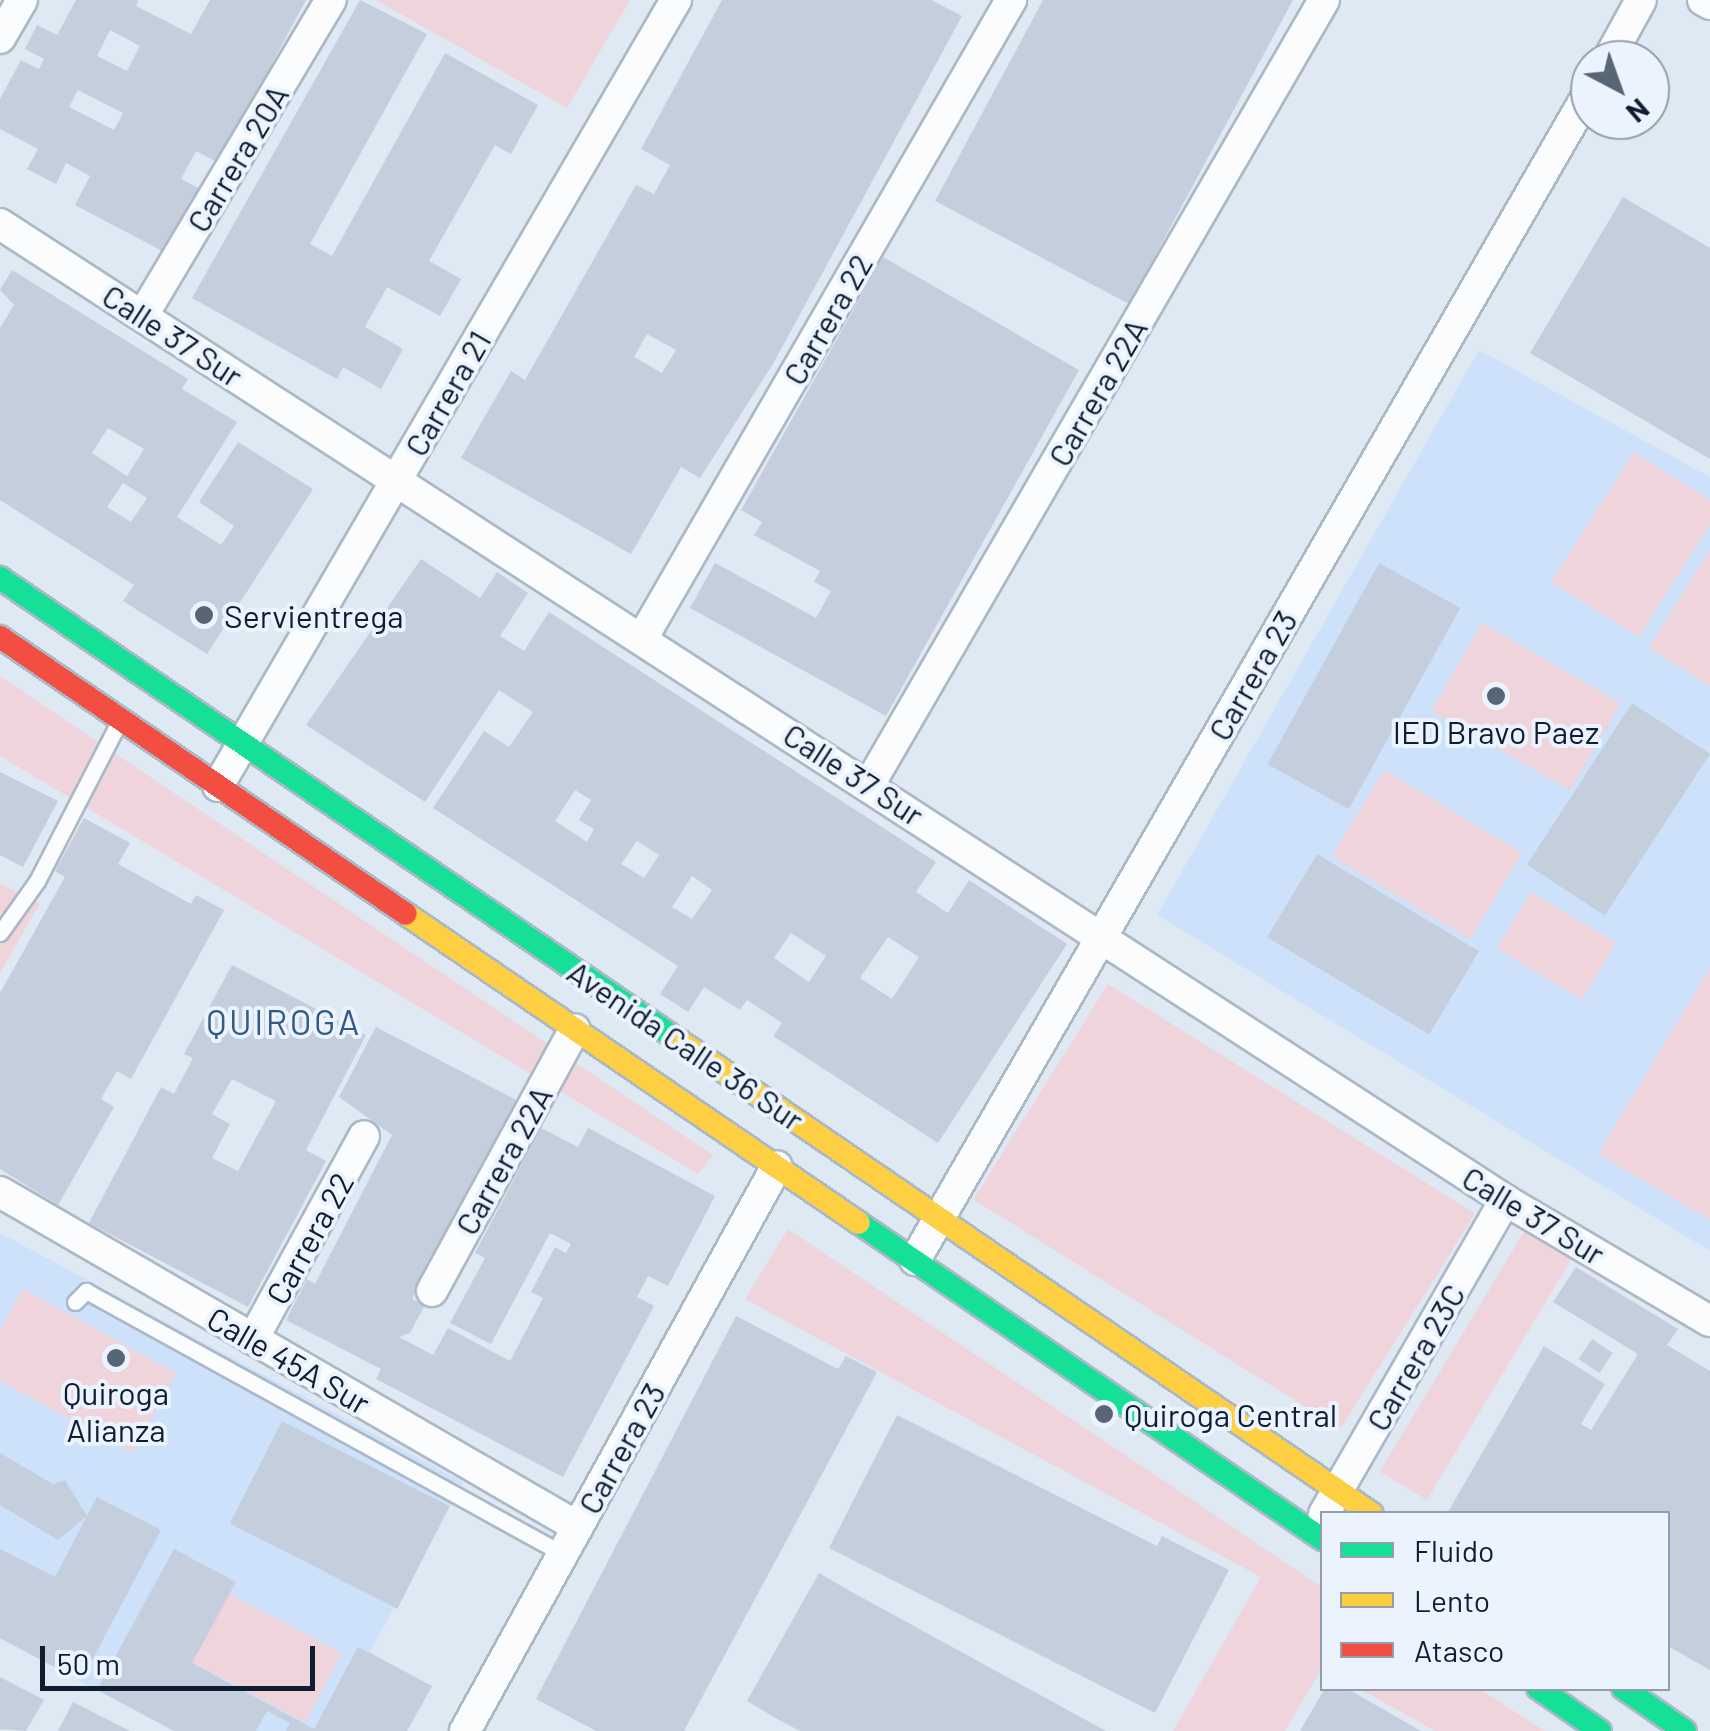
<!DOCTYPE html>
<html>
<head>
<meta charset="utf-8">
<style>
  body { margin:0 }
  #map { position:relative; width:1710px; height:1731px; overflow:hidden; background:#dee9f4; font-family:Barlow,sans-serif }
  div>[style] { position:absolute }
  .built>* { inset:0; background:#cde2fa }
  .green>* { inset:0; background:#efd4dc; transform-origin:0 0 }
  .building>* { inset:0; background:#c5cedd; transform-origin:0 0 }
  .roads { filter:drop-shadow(2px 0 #abb8c6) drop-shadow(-2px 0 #abb8c6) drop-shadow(0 2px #abb8c6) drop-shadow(0 -2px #abb8c6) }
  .lane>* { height:15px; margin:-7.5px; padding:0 7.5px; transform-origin:7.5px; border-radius:7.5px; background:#fafcfd }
  .street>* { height:30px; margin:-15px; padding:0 15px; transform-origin:15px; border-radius:15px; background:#fafcfd }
  .fast>* { height:22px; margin:-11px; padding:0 11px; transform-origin:11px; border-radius:11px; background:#16e098 }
  .slow>* { height:22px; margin:-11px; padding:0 11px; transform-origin:11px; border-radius:11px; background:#ffcf43 }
  .jam>* { height:22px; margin:-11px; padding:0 11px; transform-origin:11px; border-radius:11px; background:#f24e42 }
  .dots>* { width:28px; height:28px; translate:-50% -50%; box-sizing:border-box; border:5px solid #ebf4fe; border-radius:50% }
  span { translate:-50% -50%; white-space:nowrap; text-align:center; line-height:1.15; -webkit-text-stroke:8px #ebf4fe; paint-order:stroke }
  .street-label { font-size:32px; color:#0e1e30 }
  .poi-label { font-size:32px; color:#0e1e30 }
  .left { translate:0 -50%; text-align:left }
  .neighbourhood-label { font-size:35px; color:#325a84; letter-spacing:2.5px }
  .legend { position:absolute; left:1320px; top:1511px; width:350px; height:180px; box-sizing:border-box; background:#ebf4fe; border:2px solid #939eac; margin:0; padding:12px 18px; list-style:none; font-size:30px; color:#0e1e30 }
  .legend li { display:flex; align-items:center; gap:20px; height:50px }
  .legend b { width:50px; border:2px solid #939eac }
  .north { position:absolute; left:1570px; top:40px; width:100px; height:100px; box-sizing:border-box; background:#ebf4fe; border:2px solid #939eac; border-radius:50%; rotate:139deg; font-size:28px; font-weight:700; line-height:40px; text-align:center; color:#0e1e30 }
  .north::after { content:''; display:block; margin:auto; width:35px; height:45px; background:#576575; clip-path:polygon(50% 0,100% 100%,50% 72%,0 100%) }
  .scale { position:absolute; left:40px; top:1646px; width:275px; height:45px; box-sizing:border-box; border:5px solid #0e1e30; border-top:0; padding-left:12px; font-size:30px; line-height:35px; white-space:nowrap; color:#0e1e30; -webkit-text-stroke:8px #ebf4fe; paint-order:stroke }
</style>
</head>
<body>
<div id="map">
  <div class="built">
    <div style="clip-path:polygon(1479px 350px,1710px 477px,1710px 1251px,1157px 915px)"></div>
    <div style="clip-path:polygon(0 1233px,463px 1482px,370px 1652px,432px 1686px,407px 1731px,174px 1731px,0 1638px)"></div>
  </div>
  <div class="green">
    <div style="clip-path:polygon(376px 0,630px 0,567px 108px)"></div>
    <div style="clip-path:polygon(1634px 452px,1710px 500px,1710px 524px,1639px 637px,1551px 582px)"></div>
    <div style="clip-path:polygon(1710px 550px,1710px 686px,1649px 648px)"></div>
    <div style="left:1482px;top:623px;width:160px;height:101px;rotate:30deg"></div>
    <div style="clip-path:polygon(0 676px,713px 1155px,698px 1174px,0 756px)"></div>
    <div style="left:1384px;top:770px;width:161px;height:101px;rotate:31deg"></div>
    <div style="clip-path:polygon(0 884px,40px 903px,0 973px)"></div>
    <div style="left:1531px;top:892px;width:99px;height:66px;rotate:31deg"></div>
    <div style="clip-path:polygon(1710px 968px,1710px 1220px,1598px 1154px)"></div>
    <div style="left:1108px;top:984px;width:433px;height:254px;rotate:32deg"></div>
    <div style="clip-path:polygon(788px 1229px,1322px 1587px,1322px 1668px,1285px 1731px,1173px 1731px,1261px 1577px,745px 1299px)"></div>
    <div style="left:1525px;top:1230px;width:55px;height:282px;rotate:31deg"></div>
    <div style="clip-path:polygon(23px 1289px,176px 1373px,133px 1453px,0 1381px,0 1331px)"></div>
    <div style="left:228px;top:1593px;width:129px;height:78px;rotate:28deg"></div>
    <div style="clip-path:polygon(1360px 1689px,1479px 1689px,1545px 1731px,1435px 1731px)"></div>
  </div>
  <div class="building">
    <div style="clip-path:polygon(evenodd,76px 0,138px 0,136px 6px,191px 34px,210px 0,306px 0,219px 163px,196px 151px,181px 179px,200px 189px,166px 253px,75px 205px,90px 176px,66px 163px,56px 184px,27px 169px,38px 149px,0 129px,0 99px,21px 60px,39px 69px,44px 59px,25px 49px,37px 25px,57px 35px,76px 0,110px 30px,140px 46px,127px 71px,97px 56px,110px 30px,76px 0,78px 90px,123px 113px,114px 130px,69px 107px,78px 90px)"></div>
    <div style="clip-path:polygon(360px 0,427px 34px,310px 244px,332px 256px,445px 53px,538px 105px,511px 154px,495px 145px,429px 261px,461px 279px,440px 316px,387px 287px,365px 327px,403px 349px,381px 389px,343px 367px,337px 379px,192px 298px)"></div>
    <div style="clip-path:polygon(evenodd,722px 0,931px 0,962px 16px,773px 364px,700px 478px,681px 467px,631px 554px,461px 458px,511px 371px,525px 380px,636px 185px,654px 194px,670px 165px,641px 149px,722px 0,647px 334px,676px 350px,662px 373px,634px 357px,647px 334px)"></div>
    <div style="clip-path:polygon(1043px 0,1293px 0,1129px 304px,935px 201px)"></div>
    <div style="clip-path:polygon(1623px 197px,1710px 248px,1710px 459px,1530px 353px)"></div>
    <div style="clip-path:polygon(883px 257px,1079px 370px,886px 716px,690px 608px,715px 563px,816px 618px,831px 591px,814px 582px,820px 571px,754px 535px,762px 522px,741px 510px)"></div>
    <div style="clip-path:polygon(evenodd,12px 270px,188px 379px,182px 389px,237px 422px,177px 517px,221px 545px,234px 526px,199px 502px,238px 442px,313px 489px,207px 654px,123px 601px,134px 585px,0 500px,0 328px,14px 305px,0 290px,12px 270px,108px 428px,144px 449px,127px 476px,92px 453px,108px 428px,12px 270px,123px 483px,147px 498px,131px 522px,107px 507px,123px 483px)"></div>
    <div style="clip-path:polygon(evenodd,421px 559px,480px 598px,497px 572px,528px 593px,500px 636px,524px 651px,549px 612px,936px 862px,916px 892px,948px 913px,969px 880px,1067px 944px,938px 1143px,773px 1036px,782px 1023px,747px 1000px,740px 1010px,704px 987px,688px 1012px,660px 994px,678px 966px,433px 808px,484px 731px,509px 747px,533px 712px,499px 690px,425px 802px,306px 725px,421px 559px,575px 790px,591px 800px,579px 820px,594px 829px,587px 842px,555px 821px,575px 790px,421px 559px,637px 841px,659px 855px,644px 878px,621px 864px,637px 841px,421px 559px,692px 876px,712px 890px,692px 919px,672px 907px,692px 876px,421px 559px,791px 933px,826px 956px,809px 982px,774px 958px,791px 933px,421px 559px,888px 937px,919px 957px,892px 999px,860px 978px,888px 937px)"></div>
    <div style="left:1379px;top:563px;width:93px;height:230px;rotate:29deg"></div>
    <div style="left:1632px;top:703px;width:93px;height:193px;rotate:33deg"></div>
    <div style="clip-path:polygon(0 772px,58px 801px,23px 867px,0 855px)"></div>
    <div style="clip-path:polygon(84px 818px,130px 843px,118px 864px,191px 904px,196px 895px,224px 910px,131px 1079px,117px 1071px,101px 1099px,114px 1107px,58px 1205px,0 1169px,0 993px,65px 877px,55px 871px)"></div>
    <div style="left:1317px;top:854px;width:189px;height:97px;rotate:31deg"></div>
    <div style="clip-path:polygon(evenodd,232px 965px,366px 1035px,306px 1150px,326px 1161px,248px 1307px,89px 1223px,161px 1087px,174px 1094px,193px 1058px,184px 1054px,232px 965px,232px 1079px,276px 1101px,238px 1171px,212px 1158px,230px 1124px,212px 1114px,232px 1079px)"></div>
    <div style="clip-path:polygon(376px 1027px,516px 1100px,412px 1299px,425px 1305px,410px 1333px,399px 1337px,433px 1355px,448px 1328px,510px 1361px,543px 1298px,531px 1292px,555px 1247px,566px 1253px,571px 1244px,550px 1233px,491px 1344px,450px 1323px,485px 1258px,475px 1253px,541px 1128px,578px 1147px,588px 1128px,715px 1196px,668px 1286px,648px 1276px,637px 1297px,654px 1306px,563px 1477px,376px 1379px,381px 1369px,286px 1320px,307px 1279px,315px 1284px,392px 1135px,339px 1097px)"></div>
    <div style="clip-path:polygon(1576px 1267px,1678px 1329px,1667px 1345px,1710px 1371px,1710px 1670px,1668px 1646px,1668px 1514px,1448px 1512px,1544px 1346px,1605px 1384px,1581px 1424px,1591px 1430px,1638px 1354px,1553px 1302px)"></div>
    <div style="clip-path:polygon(736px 1316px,838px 1369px,846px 1356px,877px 1372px,684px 1731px,596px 1731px,536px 1699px)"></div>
    <div style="left:1592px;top:1339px;width:25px;height:24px;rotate:34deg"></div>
    <div style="clip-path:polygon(897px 1415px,1157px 1546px,1162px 1536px,1229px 1570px,1155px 1713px,829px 1548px)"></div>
    <div style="left:282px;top:1421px;width:188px;height:115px;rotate:27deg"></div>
    <div style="clip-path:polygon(0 1453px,53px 1484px,65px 1480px,87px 1516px,97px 1497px,161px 1530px,89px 1666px,70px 1657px,62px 1671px,0 1638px,0 1549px,55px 1577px,87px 1516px,58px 1540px,0 1505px)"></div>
    <div style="clip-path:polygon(174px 1549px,236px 1582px,192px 1663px,314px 1729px,358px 1647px,432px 1686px,407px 1731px,286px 1731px,290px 1723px,267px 1711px,256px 1731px,174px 1731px,97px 1690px)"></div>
    <div style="clip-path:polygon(819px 1573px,850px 1591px,1106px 1731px,800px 1731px,779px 1720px,747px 1701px)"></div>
    <div style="clip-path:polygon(0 1677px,44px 1700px,26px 1731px,0 1729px)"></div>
    <div style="clip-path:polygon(1325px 1688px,1346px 1688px,1421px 1731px,1300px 1731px)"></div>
    <div style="clip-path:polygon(73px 1702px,130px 1731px,58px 1731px)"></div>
  </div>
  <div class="roads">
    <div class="lane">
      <div style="left:0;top:933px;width:64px;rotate:-54.6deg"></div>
      <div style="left:37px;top:881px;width:177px;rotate:-62.7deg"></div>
      <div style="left:75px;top:1302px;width:16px;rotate:-45deg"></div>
      <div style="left:86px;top:1291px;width:545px;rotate:28.87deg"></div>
    </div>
    <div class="street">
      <div style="left:1703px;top:0;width:8px;rotate:30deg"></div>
      <div style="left:0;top:38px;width:44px;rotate:-59.9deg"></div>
      <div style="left:1608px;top:60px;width:68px;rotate:-61.2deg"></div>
      <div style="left:0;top:224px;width:1794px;rotate:32.96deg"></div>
      <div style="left:1505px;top:1200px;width:238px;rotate:30.6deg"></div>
      <div style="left:143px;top:315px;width:367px;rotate:-59.2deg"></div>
      <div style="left:643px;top:637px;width:736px;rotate:-59.98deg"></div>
      <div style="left:869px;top:785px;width:907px;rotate:-59.9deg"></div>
      <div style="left:218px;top:786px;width:910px;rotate:-59.77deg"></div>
      <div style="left:0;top:1192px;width:668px;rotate:30.1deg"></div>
      <div style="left:915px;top:1260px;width:1350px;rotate:-60deg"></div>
      <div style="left:432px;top:1291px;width:298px;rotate:-61.4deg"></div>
      <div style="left:253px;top:1339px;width:231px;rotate:-61.3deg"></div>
      <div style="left:1324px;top:1514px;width:362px;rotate:-60deg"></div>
      <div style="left:465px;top:1731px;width:645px;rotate:-61.09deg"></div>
    </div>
    <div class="fast">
      <div style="left:0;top:578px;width:820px;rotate:34.27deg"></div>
      <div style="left:859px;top:1223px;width:561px;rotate:34.31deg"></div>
      <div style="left:1538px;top:1688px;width:75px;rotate:34.7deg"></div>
      <div style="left:1623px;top:1688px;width:75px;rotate:34.7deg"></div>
    </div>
    <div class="slow">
      <div style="left:406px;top:914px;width:548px;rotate:34.3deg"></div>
      <div style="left:678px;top:1040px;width:840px;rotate:34.33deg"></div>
    </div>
    <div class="jam">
      <div style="left:0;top:637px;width:491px;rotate:34.3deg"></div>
    </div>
  </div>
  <div class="dots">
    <div style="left:204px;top:615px;background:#576575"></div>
    <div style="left:1496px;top:696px;background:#576575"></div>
    <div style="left:116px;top:1358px;background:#576575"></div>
    <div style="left:1104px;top:1414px;background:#576575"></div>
  </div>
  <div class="street-label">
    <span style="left:237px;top:158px;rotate:-59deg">Carrera 20A</span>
    <span style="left:827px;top:319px;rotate:-60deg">Carrera 22</span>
    <span style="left:173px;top:335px;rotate:33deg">Calle 37 Sur</span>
    <span style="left:1097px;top:392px;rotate:-60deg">Carrera 22A</span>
    <span style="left:447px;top:393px;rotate:-60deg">Carrera 21</span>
    <span style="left:1252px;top:675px;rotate:-60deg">Carrera 23</span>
    <span style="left:854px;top:774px;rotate:33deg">Calle 37 Sur</span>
    <span style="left:686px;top:1045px;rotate:34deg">Avenida Calle 36 Sur</span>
    <span style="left:503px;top:1160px;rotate:-61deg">Carrera 22A</span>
    <span style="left:1534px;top:1215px;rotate:31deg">Calle 37 Sur</span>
    <span style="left:309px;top:1238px;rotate:-61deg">Carrera 22</span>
    <span style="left:1415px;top:1357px;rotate:-60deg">Carrera 23C</span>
    <span style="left:289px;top:1360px;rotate:30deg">Calle 45A Sur</span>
    <span style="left:621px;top:1448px;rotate:-61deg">Carrera 23</span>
  </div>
  <div class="poi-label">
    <span class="left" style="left:224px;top:615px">Servientrega</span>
    <span style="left:1496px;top:731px">IED Bravo Paez</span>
    <span style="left:116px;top:1411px">Quiroga<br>Alianza</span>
    <span class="left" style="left:1124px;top:1414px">Quiroga Central</span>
  </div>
  <div class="neighbourhood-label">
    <span style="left:284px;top:1021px">QUIROGA</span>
  </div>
  <ul class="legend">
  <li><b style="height:12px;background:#16e098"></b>Fluido</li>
  <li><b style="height:12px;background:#ffcf43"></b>Lento</li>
  <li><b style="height:12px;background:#f24e42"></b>Atasco</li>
  </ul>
  <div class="north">N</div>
  <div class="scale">50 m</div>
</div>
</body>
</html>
